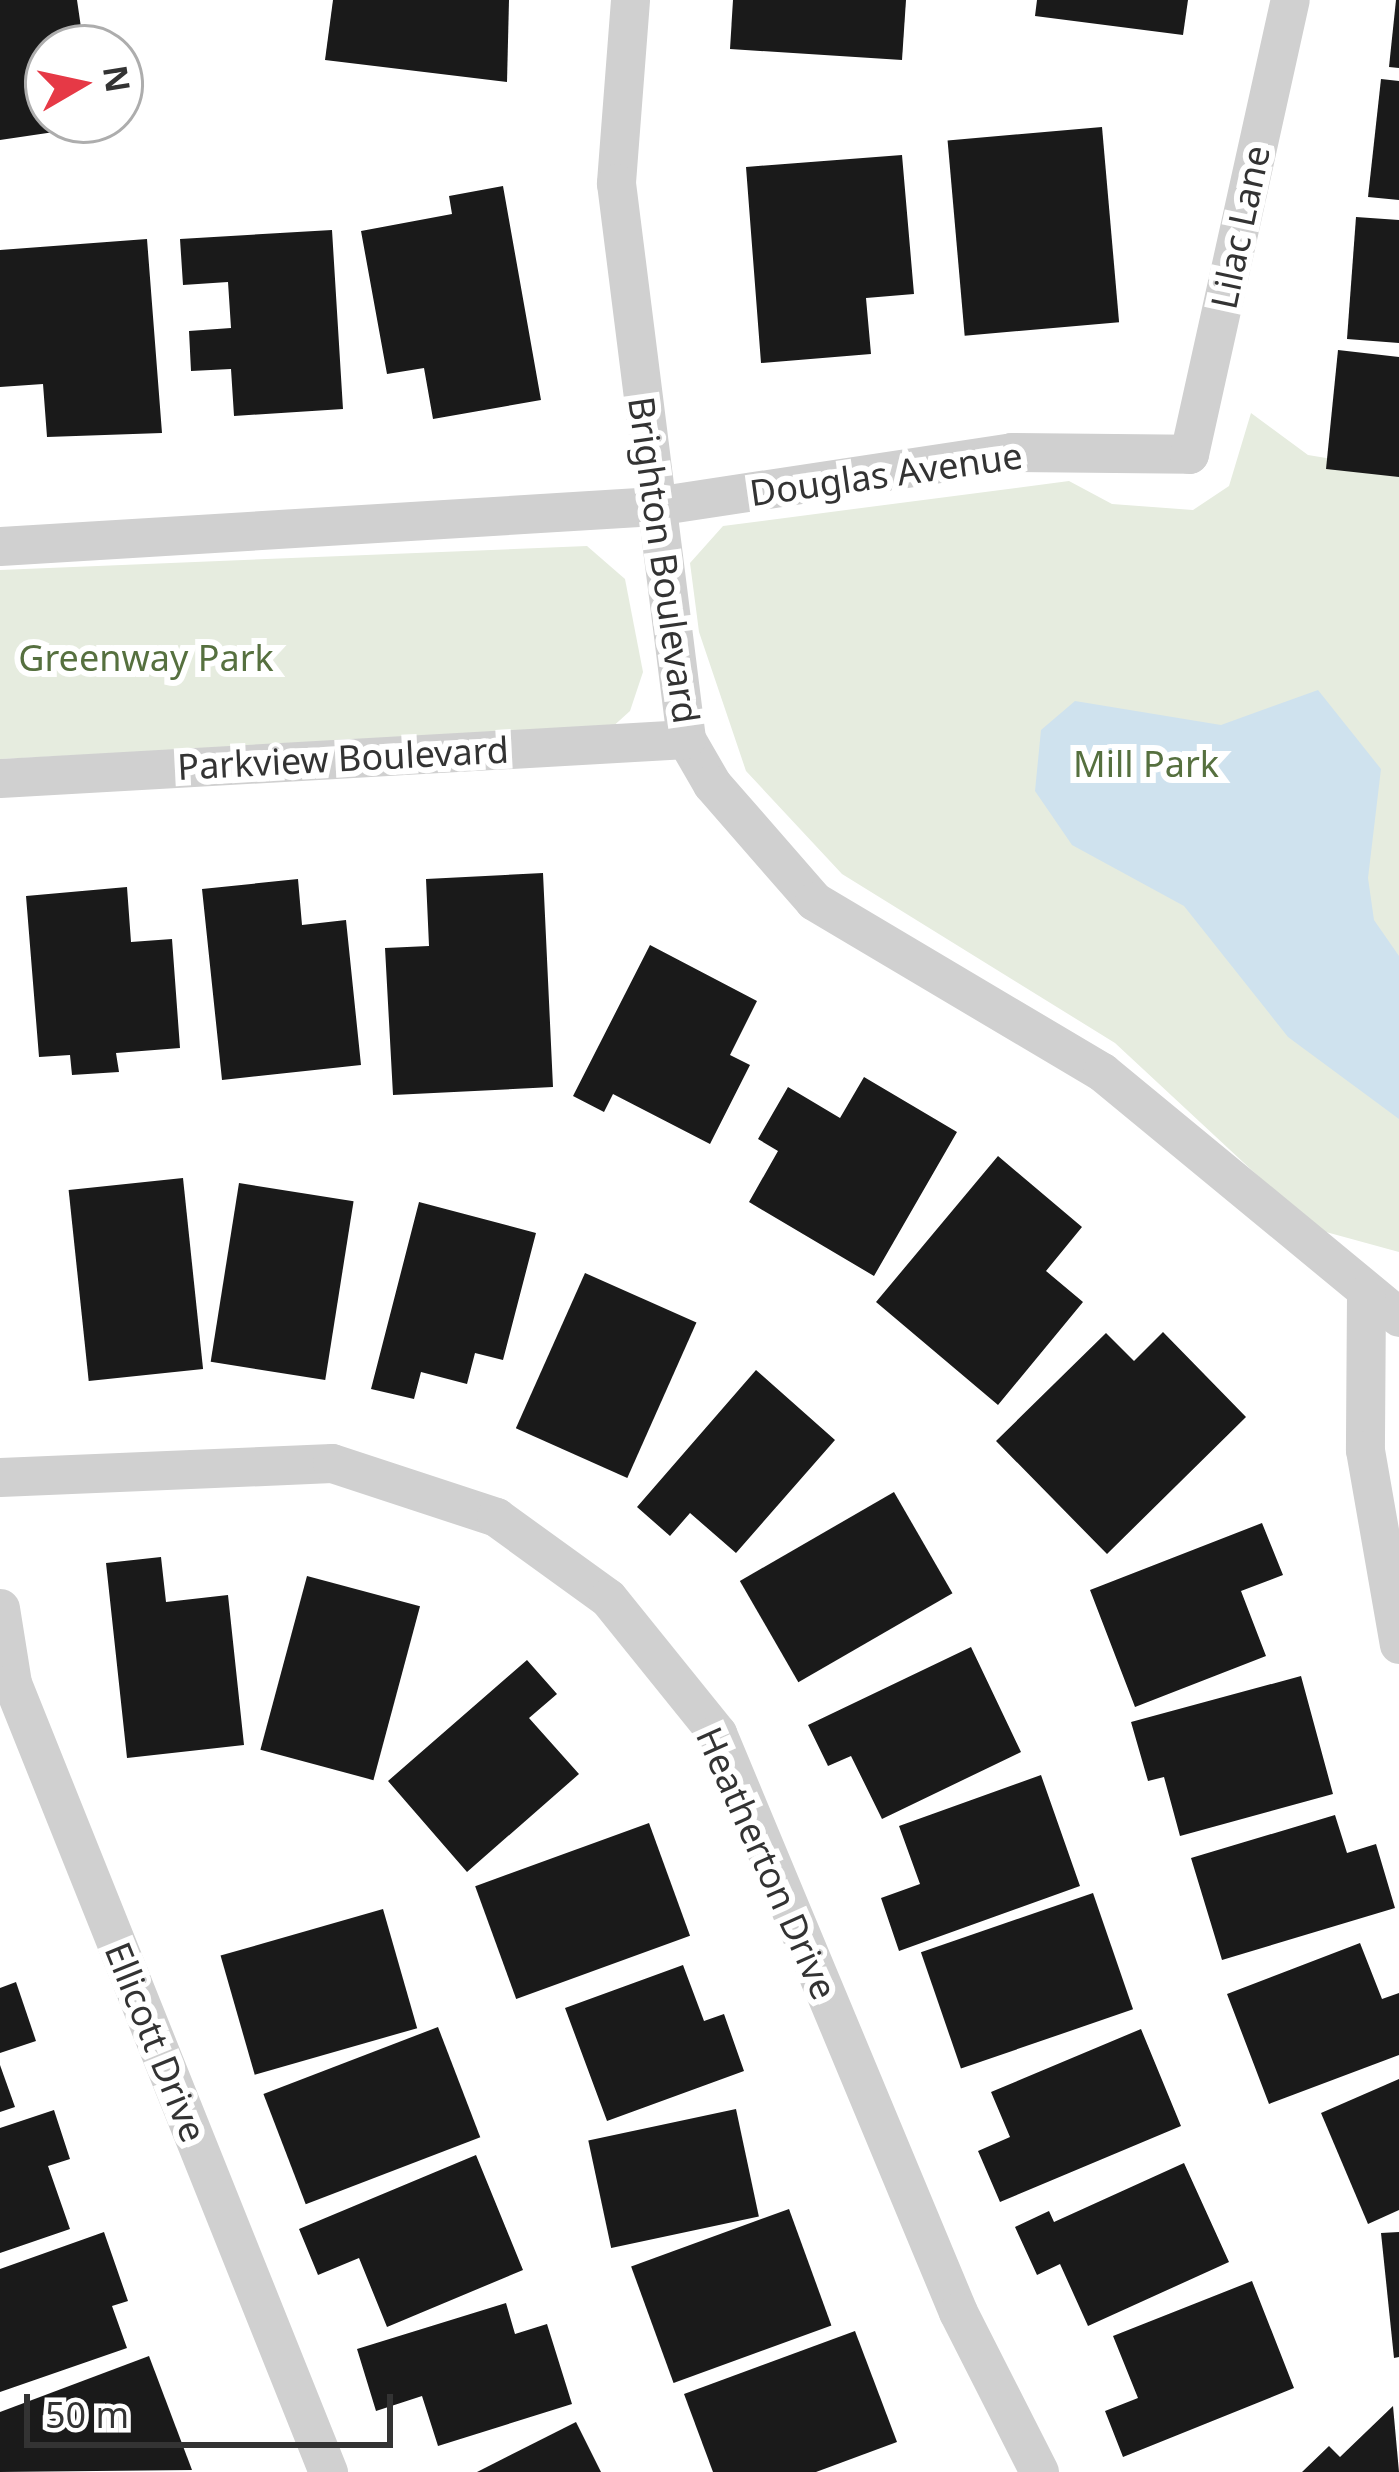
<!DOCTYPE html>
<html>
<head>
<meta charset="utf-8">
<style>
  body { margin:0 }
  #map { position:relative; width:1399px; height:2472px; overflow:hidden; background:#fff; font-family:"Noto Sans",sans-serif }
  div>[style] { position:absolute }
  .green>* { inset:0; background:#e6ecdf }
  .water>* { inset:0; background:#cfe2ee }
  .building>* { inset:0; background:#1a1a1a; transform-origin:0 0 }
  .street>* { height:39px; margin:-19.5px; padding:0 19.5px; transform-origin:19.5px; border-radius:19.5px; background:#d0d0d0 }
  span { translate:-50% -50%; white-space:nowrap; text-align:center; line-height:1.15; -webkit-text-stroke:12px #fff; paint-order:stroke }
  .street-label { font-size:36px; color:#333 }
  .park-label { font-size:36px; color:#56703f }
  .north { position:absolute; left:24px; top:24px; width:120px; height:120px; box-sizing:border-box; background:#fff; border:3px solid #adadad; border-radius:50%; rotate:81deg; font-size:33px; font-weight:700; line-height:48px; text-align:center; color:#333 }
  .north::after { content:''; display:block; margin:auto; width:42px; height:54px; background:#e63946; clip-path:polygon(50% 0,100% 100%,50% 72%,0 100%) }
  .scale { position:absolute; left:24px; top:2394px; width:369px; height:54px; box-sizing:border-box; border:6px solid #333; border-top:0; padding-left:15px; font-size:36px; line-height:42px; white-space:nowrap; color:#333; -webkit-text-stroke:9px #fff; paint-order:stroke }
</style>
</head>
<body>
<div id="map">
  <div class="green">
    <div style="clip-path:polygon(1251px 413px,1308px 455px,1399px 470px,1399px 1252px,1315px 1229px,1115px 1043px,842px 874px,746px 771px,699px 632px,690px 563px,723px 526px,1069px 481px,1112px 504px,1193px 510px,1229px 486px)"></div>
    <div style="clip-path:polygon(587px 546px,625px 579px,643px 672px,630px 711px,609px 730px,0 759px,0 570px)"></div>
  </div>
  <div class="water">
    <div style="clip-path:polygon(1318px 690px,1381px 769px,1368px 878px,1374px 920px,1399px 956px,1399px 1119px,1288px 1037px,1184px 906px,1072px 845px,1035px 791px,1041px 730px,1075px 701px,1221px 725px)"></div>
  </div>
  <div class="building">
    <div style="clip-path:polygon(0 0,77px 0,84px 48px,48px 48px,48px 120px,115px 123px,0 140px)"></div>
    <div style="clip-path:polygon(333px 0,509px 0,507px 82px,325px 60px)"></div>
    <div style="clip-path:polygon(733px 0,906px 0,902px 60px,730px 49px)"></div>
    <div style="clip-path:polygon(1037px 0,1188px 0,1183px 35px,1035px 16px)"></div>
    <div style="clip-path:polygon(1396px 0,1399px 0,1399px 68px,1389px 67px)"></div>
    <div style="clip-path:polygon(120px 59px,132px 120px,120px 122px)"></div>
    <div style="clip-path:polygon(1381px 79px,1399px 81px,1399px 200px,1368px 197px)"></div>
    <div style="left:1102px;top:127px;width:196px;height:155px;rotate:85deg"></div>
    <div style="clip-path:polygon(902px 155px,914px 294px,866px 298px,871px 354px,761px 363px,746px 167px)"></div>
    <div style="clip-path:polygon(503px 186px,541px 400px,433px 419px,424px 368px,387px 374px,361px 231px,452px 214px,449px 196px)"></div>
    <div style="clip-path:polygon(1356px 217px,1399px 220px,1399px 343px,1347px 339px)"></div>
    <div style="clip-path:polygon(332px 230px,343px 409px,234px 416px,231px 369px,191px 371px,189px 331px,231px 328px,228px 282px,183px 285px,180px 239px)"></div>
    <div style="clip-path:polygon(147px 239px,162px 433px,47px 437px,43px 384px,0 387px,0 250px)"></div>
    <div style="clip-path:polygon(1338px 350px,1399px 357px,1399px 477px,1326px 469px)"></div>
    <div style="clip-path:polygon(543px 873px,553px 1087px,393px 1095px,385px 948px,429px 946px,426px 879px)"></div>
    <div style="clip-path:polygon(298px 879px,302px 925px,346px 920px,361px 1065px,222px 1080px,202px 889px)"></div>
    <div style="clip-path:polygon(127px 887px,131px 942px,172px 939px,180px 1048px,116px 1053px,119px 1072px,72px 1075px,70px 1055px,39px 1057px,26px 896px)"></div>
    <div style="clip-path:polygon(650px 945px,757px 1001px,730px 1055px,750px 1065px,710px 1144px,613px 1094px,604px 1112px,573px 1096px)"></div>
    <div style="clip-path:polygon(864px 1077px,957px 1132px,874px 1276px,749px 1202px,778px 1151px,758px 1139px,788px 1087px,840px 1118px)"></div>
    <div style="clip-path:polygon(998px 1156px,1082px 1227px,1046px 1271px,1083px 1302px,998px 1405px,876px 1302px)"></div>
    <div style="left:183px;top:1178px;width:192px;height:115px;rotate:84deg"></div>
    <div style="left:239px;top:1183px;width:116px;height:181px;rotate:9deg"></div>
    <div style="clip-path:polygon(419px 1202px,536px 1233px,503px 1360px,475px 1353px,467px 1384px,421px 1372px,414px 1399px,371px 1389px)"></div>
    <div style="left:585px;top:1273px;width:122px;height:170px;rotate:24deg"></div>
    <div style="clip-path:polygon(1163px 1332px,1246px 1417px,1107px 1554px,996px 1441px,1106px 1333px,1134px 1361px)"></div>
    <div style="clip-path:polygon(756px 1370px,835px 1440px,736px 1553px,690px 1513px,670px 1536px,637px 1507px)"></div>
    <div style="left:894px;top:1492px;width:117px;height:178px;rotate:60deg"></div>
    <div style="clip-path:polygon(1262px 1523px,1283px 1575px,1241px 1591px,1266px 1656px,1135px 1707px,1090px 1590px)"></div>
    <div style="clip-path:polygon(161px 1557px,166px 1602px,228px 1595px,244px 1745px,127px 1758px,106px 1563px)"></div>
    <div style="left:307px;top:1576px;width:117px;height:180px;rotate:15deg"></div>
    <div style="clip-path:polygon(971px 1647px,1021px 1752px,882px 1819px,851px 1756px,828px 1766px,808px 1725px)"></div>
    <div style="clip-path:polygon(527px 1660px,557px 1694px,529px 1718px,579px 1774px,467px 1872px,388px 1781px)"></div>
    <div style="clip-path:polygon(1301px 1676px,1333px 1794px,1180px 1836px,1164px 1777px,1148px 1781px,1131px 1722px)"></div>
    <div style="clip-path:polygon(1041px 1775px,1080px 1886px,899px 1951px,881px 1898px,920px 1884px,899px 1826px)"></div>
    <div style="clip-path:polygon(1335px 1815px,1347px 1853px,1376px 1844px,1395px 1908px,1222px 1960px,1191px 1858px)"></div>
    <div style="left:649px;top:1823px;width:120px;height:185px;rotate:70deg"></div>
    <div style="left:1093px;top:1893px;width:123px;height:182px;rotate:71deg"></div>
    <div style="left:383px;top:1909px;width:124px;height:169px;rotate:74deg"></div>
    <div style="clip-path:polygon(1360px 1943px,1382px 1999px,1399px 1993px,1399px 2055px,1269px 2104px,1227px 1994px)"></div>
    <div style="clip-path:polygon(683px 1965px,704px 2021px,724px 2014px,744px 2071px,607px 2121px,565px 2008px)"></div>
    <div style="clip-path:polygon(16px 1982px,36px 2041px,0 2053px,0 1988px)"></div>
    <div style="left:438px;top:2027px;width:118px;height:187px;rotate:69deg"></div>
    <div style="clip-path:polygon(1141px 2029px,1181px 2126px,1000px 2202px,978px 2151px,1010px 2137px,991px 2092px)"></div>
    <div style="clip-path:polygon(0 2065px,15px 2107px,0 2112px)"></div>
    <div style="clip-path:polygon(1399px 2079px,1399px 2210px,1368px 2224px,1321px 2113px)"></div>
    <div style="left:736px;top:2109px;width:110px;height:151px;rotate:78deg"></div>
    <div style="clip-path:polygon(54px 2110px,70px 2159px,48px 2166px,70px 2229px,0 2253px,0 2128px)"></div>
    <div style="clip-path:polygon(476px 2155px,523px 2270px,387px 2327px,359px 2258px,318px 2275px,299px 2229px)"></div>
    <div style="clip-path:polygon(1184px 2163px,1229px 2262px,1088px 2326px,1060px 2264px,1037px 2275px,1015px 2227px,1049px 2211px,1054px 2222px)"></div>
    <div style="left:789px;top:2209px;width:124px;height:168px;rotate:70deg"></div>
    <div style="clip-path:polygon(104px 2232px,128px 2301px,112px 2306px,127px 2348px,0 2392px,0 2269px)"></div>
    <div style="clip-path:polygon(1399px 2232px,1399px 2357px,1394px 2358px,1381px 2233px)"></div>
    <div style="clip-path:polygon(1252px 2281px,1294px 2388px,1123px 2457px,1105px 2411px,1138px 2398px,1113px 2336px)"></div>
    <div style="clip-path:polygon(506px 2303px,515px 2334px,547px 2324px,572px 2404px,438px 2446px,422px 2396px,376px 2411px,357px 2349px)"></div>
    <div style="clip-path:polygon(855px 2331px,897px 2442px,816px 2472px,713px 2472px,684px 2394px)"></div>
    <div style="clip-path:polygon(149px 2356px,192px 2470px,0 2472px,0 2412px)"></div>
    <div style="clip-path:polygon(1393px 2406px,1399px 2472px,1302px 2472px,1329px 2446px,1340px 2457px)"></div>
    <div style="clip-path:polygon(576px 2422px,601px 2472px,477px 2472px)"></div>
  </div>
  <div class="street">
    <div style="left:630px;top:0;width:184px;rotate:94.4deg"></div>
    <div style="left:616px;top:183px;width:560px;rotate:82.82deg"></div>
    <div style="left:686px;top:739px;width:52px;rotate:60deg"></div>
    <div style="left:712px;top:784px;width:155px;rotate:48.9deg"></div>
    <div style="left:814px;top:901px;width:335px;rotate:30.7deg"></div>
    <div style="left:1102px;top:1072px;width:385px;rotate:39.5deg"></div>
    <div style="left:0;top:546px;width:656px;rotate:-3.49deg"></div>
    <div style="left:655px;top:506px;width:360px;rotate:-8.6deg"></div>
    <div style="left:1011px;top:452px;width:178px;rotate:0.6deg"></div>
    <div style="left:1189px;top:454px;width:465px;rotate:-77.5deg"></div>
    <div style="left:0;top:778px;width:687px;rotate:-3.25deg"></div>
    <div style="left:1366px;top:1294px;width:156px;rotate:90.4deg"></div>
    <div style="left:1365px;top:1450px;width:197px;rotate:80.1deg"></div>
    <div style="left:0;top:1477px;width:332px;rotate:-2.4deg"></div>
    <div style="left:332px;top:1463px;width:173px;rotate:18.2deg"></div>
    <div style="left:496px;top:1517px;width:138px;rotate:35.9deg"></div>
    <div style="left:608px;top:1598px;width:174px;rotate:51.1deg"></div>
    <div style="left:717px;top:1733px;width:627px;rotate:67.4deg"></div>
    <div style="left:958px;top:2312px;width:179px;rotate:63.1deg"></div>
    <div style="left:0;top:1608px;width:76px;rotate:80.9deg"></div>
    <div style="left:12px;top:1683px;width:850px;rotate:68.17deg"></div>
  </div>
  <div class="street-label">
    <span style="left:1240px;top:227px;rotate:-78deg">Lilac Lane</span>
    <span style="left:886px;top:474px;rotate:-8deg">Douglas Avenue</span>
    <span style="left:664px;top:560px;rotate:82deg">Brighton Boulevard</span>
    <span style="left:343px;top:758px;rotate:-3deg">Parkview Boulevard</span>
    <span style="left:767px;top:1863px;rotate:66deg">Heatherton Drive</span>
    <span style="left:156px;top:2042px;rotate:68deg">Ellicott Drive</span>
  </div>
  <div class="park-label">
    <span style="left:146px;top:658px">Greenway Park</span>
    <span style="left:1146px;top:764px">Mill Park</span>
  </div>
  <div class="north">N</div>
  <div class="scale">50 m</div>
</div>
</body>
</html>
